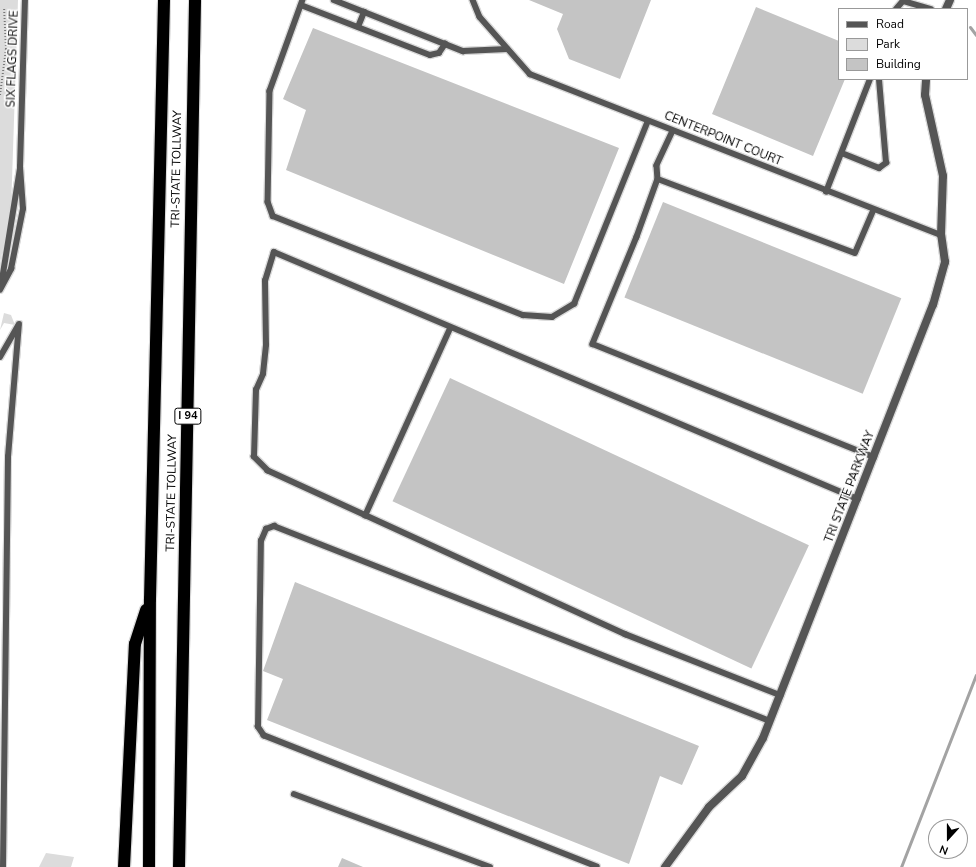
<!DOCTYPE html>
<html>
<head>
<meta charset="utf-8">
<style>
  body { margin:0 }
  #map { position:relative; width:976px; height:867px; overflow:hidden; background:#fff; font-family:"Nunito Sans",sans-serif }
  div>[style] { position:absolute }
  .green>* { inset:0; background:#dcdcdc }
  .stream>* { height:3px; margin:-1.5px; padding:0 1.5px; transform-origin:1.5px; border-radius:1.5px; background:#a3a3a3 }
  .building>* { inset:0; background:#c4c4c4; transform-origin:0 0 }
  .path>* { height:2px; margin-top:-1px; transform-origin:0; background:repeating-linear-gradient(90deg,#777 0 1px,transparent 0 3px) }
  .roads { filter:drop-shadow(1px 0 #dbdbdb) drop-shadow(-1px 0 #dbdbdb) drop-shadow(0 1px #dbdbdb) drop-shadow(0 -1px #dbdbdb) }
  .service>* { height:5.5px; margin:-2.75px; padding:0 2.75px; transform-origin:2.75px; border-radius:2.75px; background:#555 }
  .tertiary>* { height:8px; margin:-4px; padding:0 4px; transform-origin:4px; border-radius:4px; background:#555 }
  .motorway>* { height:12px; margin:-6px; padding:0 6px; transform-origin:6px; border-radius:6px; background:#000 }
  span { translate:-50% -50%; white-space:nowrap; text-align:center; line-height:1.15; -webkit-text-stroke:3px #fff; paint-order:stroke }
  .shield-label span { padding:1px 3px; background:#fff; border:1px solid; border-radius:3px; -webkit-text-stroke-width:0 }
  .shield-label { font-size:11px; color:#000; font-weight:700 }
  .street-label { font-size:12px; color:#000 }
  .legend { position:absolute; left:838px; top:8px; width:130px; height:72px; box-sizing:border-box; background:#fff; border:1px solid #999; margin:0; padding:5px 7px; list-style:none; font-size:12px; color:#000 }
  .legend li { display:flex; align-items:center; gap:8px; height:20px }
  .legend b { width:20px; border:1px solid #999 }
  .north { position:absolute; left:928px; top:819px; width:40px; height:40px; box-sizing:border-box; background:#fff; border:1px solid #999; border-radius:50%; rotate:201deg; font-size:11px; font-weight:700; line-height:16px; text-align:center; color:#000 }
  .north::after { content:''; display:block; margin:auto; width:14px; height:18px; background:#000; clip-path:polygon(50% 0,100% 100%,50% 72%,0 100%) }
</style>
</head>
<body>
<div id="map">
  <div class="green">
    <div style="clip-path:polygon(0 0,18px 0,11px 210px,0 263px)"></div>
    <div style="clip-path:polygon(4px 313px,11px 315px,15px 325px,4px 323px,0 330px)"></div>
    <div style="clip-path:polygon(46px 853px,74px 857px,71px 867px,39px 867px)"></div>
  </div>
  <div class="stream">
    <div style="left:970px;top:27px;width:10px;rotate:53deg"></div>
    <div style="left:901px;top:867px;width:206px;rotate:-68.7deg"></div>
  </div>
  <div class="building">
    <div style="clip-path:polygon(529px 0,651px 0,620px 79px,569px 59px,557px 29px,563px 14px)"></div>
    <div style="clip-path:polygon(756px 7px,839px 41px,839px 79px,845px 79px,813px 156px,712px 114px)"></div>
    <div style="clip-path:polygon(313px 28px,619px 148px,564px 284px,286px 170px,306px 110px,283px 99px)"></div>
    <div style="left:663px;top:202px;width:257px;height:103px;rotate:22deg"></div>
    <div style="left:450px;top:378px;width:396px;height:136px;rotate:25deg"></div>
    <div style="clip-path:polygon(295px 582px,699px 746px,682px 785px,660px 776px,629px 864px,267px 720px,283px 679px,263px 671px)"></div>
    <div style="clip-path:polygon(342px 858px,363px 867px,338px 867px)"></div>
  </div>
  <div class="path">
    <div style="left:0;top:95px;width:46px;rotate:-82.6deg"></div>
    <div style="left:6px;top:49px;width:42px;rotate:-92.7deg"></div>
  </div>
  <div class="roads">
    <div class="service">
      <div style="left:303px;top:0;width:97px;rotate:109.9deg"></div>
      <div style="left:270px;top:91px;width:111px;rotate:91deg"></div>
      <div style="left:268px;top:202px;width:15px;rotate:70deg"></div>
      <div style="left:273px;top:216px;width:269px;rotate:21.6deg"></div>
      <div style="left:523px;top:315px;width:29px;rotate:4deg"></div>
      <div style="left:552px;top:317px;width:26px;rotate:-31deg"></div>
      <div style="left:574px;top:304px;width:197px;rotate:-68deg"></div>
      <div style="left:334px;top:0;width:139px;rotate:21.6deg"></div>
      <div style="left:463px;top:51px;width:44px;rotate:-2.6deg"></div>
      <div style="left:473px;top:0;width:18px;rotate:68deg"></div>
      <div style="left:480px;top:17px;width:76px;rotate:48.7deg"></div>
      <div style="left:530px;top:74px;width:441px;rotate:21.4deg"></div>
      <div style="left:301px;top:5px;width:138px;rotate:21.2deg"></div>
      <div style="left:430px;top:55px;width:9px;rotate:-13deg"></div>
      <div style="left:439px;top:53px;width:11px;rotate:-56deg"></div>
      <div style="left:896px;top:9px;width:11px;rotate:-49deg"></div>
      <div style="left:903px;top:1px;width:29px;rotate:16deg"></div>
      <div style="left:358px;top:27px;width:16px;rotate:-68deg"></div>
      <div style="left:673px;top:131px;width:38px;rotate:115deg"></div>
      <div style="left:657px;top:166px;width:13px;rotate:86deg"></div>
      <div style="left:658px;top:179px;width:62px;rotate:109.9deg"></div>
      <div style="left:637px;top:237px;width:116px;rotate:112.4deg"></div>
      <div style="left:593px;top:344px;width:303px;rotate:21.9deg"></div>
      <div style="left:842px;top:153px;width:40px;rotate:22deg"></div>
      <div style="left:879px;top:168px;width:9px;rotate:-36deg"></div>
      <div style="left:886px;top:163px;width:84px;rotate:-94.8deg"></div>
      <div style="left:658px;top:179px;width:210px;rotate:20.6deg"></div>
      <div style="left:855px;top:253px;width:46px;rotate:-66.8deg"></div>
      <div style="left:826px;top:192px;width:121px;rotate:-68.7deg"></div>
      <div style="left:1px;top:286px;width:119px;rotate:-80.8deg"></div>
      <div style="left:0;top:290px;width:24px;rotate:-62deg"></div>
      <div style="left:11px;top:269px;width:61px;rotate:-78.7deg"></div>
      <div style="left:23px;top:209px;width:42px;rotate:-94.1deg"></div>
      <div style="left:20px;top:167px;width:167px;rotate:-88.3deg"></div>
      <div style="left:0;top:357px;width:36px;rotate:-60deg"></div>
      <div style="left:365px;top:516px;width:205px;rotate:-65.6deg"></div>
      <div style="left:781px;top:696px;width:167px;rotate:-158.5deg"></div>
      <div style="left:626px;top:635px;width:394px;rotate:-155.4deg"></div>
      <div style="left:268px;top:471px;width:20px;rotate:-135deg"></div>
      <div style="left:254px;top:457px;width:67px;rotate:-88.3deg"></div>
      <div style="left:256px;top:390px;width:17px;rotate:-66deg"></div>
      <div style="left:263px;top:374px;width:29px;rotate:-84deg"></div>
      <div style="left:266px;top:345px;width:64px;rotate:-90.9deg"></div>
      <div style="left:265px;top:281px;width:30px;rotate:-73deg"></div>
      <div style="left:274px;top:252px;width:634px;rotate:22.93deg"></div>
      <div style="left:294px;top:794px;width:209px;rotate:20.4deg"></div>
      <div style="left:3px;top:867px;width:410px;rotate:-89.3deg"></div>
      <div style="left:8px;top:457px;width:133px;rotate:-85.3deg"></div>
      <div style="left:597px;top:867px;width:358px;rotate:-158.5deg"></div>
      <div style="left:264px;top:736px;width:11px;rotate:-124deg"></div>
      <div style="left:258px;top:727px;width:186px;rotate:-89.1deg"></div>
      <div style="left:261px;top:541px;width:13px;rotate:-67deg"></div>
      <div style="left:266px;top:529px;width:9px;rotate:-21deg"></div>
      <div style="left:274px;top:526px;width:533px;rotate:21.46deg"></div>
    </div>
    <div class="tertiary">
      <div style="left:946px;top:9px;width:10px;rotate:-66deg"></div>
      <div style="left:665px;top:867px;width:74px;rotate:-53.7deg"></div>
      <div style="left:709px;top:807px;width:45px;rotate:-43.2deg"></div>
      <div style="left:742px;top:776px;width:43px;rotate:-61.1deg"></div>
      <div style="left:763px;top:738px;width:465px;rotate:-68.6deg"></div>
      <div style="left:933px;top:305px;width:45px;rotate:-74.4deg"></div>
      <div style="left:945px;top:262px;width:27px;rotate:-98deg"></div>
      <div style="left:941px;top:235px;width:59px;rotate:-88.1deg"></div>
      <div style="left:943px;top:176px;width:83px;rotate:-102.5deg"></div>
      <div style="left:925px;top:95px;width:16px;rotate:-86deg"></div>
    </div>
    <div class="motorway">
      <div style="left:124px;top:867px;width:223px;rotate:-87.2deg"></div>
      <div style="left:135px;top:644px;width:36px;rotate:-72deg"></div>
      <div style="left:149px;top:867px;width:268px;rotate:-89.8deg"></div>
      <div style="left:150px;top:599px;width:599px;rotate:-88.66deg"></div>
      <div style="left:179px;top:867px;width:867px;rotate:-88.94deg"></div>
    </div>
  </div>
  <div class="shield-label">
    <span style="left:188px;top:416px">I 94</span>
  </div>
  <div class="street-label">
    <span style="left:13px;top:59px;rotate:-88deg">SIX FLAGS DRIVE</span>
    <span style="left:723px;top:139px;rotate:22deg">CENTERPOINT COURT</span>
    <span style="left:177px;top:169px;rotate:-89deg">TRI-STATE TOLLWAY</span>
    <span style="left:850px;top:487px;rotate:-69deg">TRI STATE PARKWAY</span>
    <span style="left:172px;top:493px;rotate:-89deg">TRI-STATE TOLLWAY</span>
  </div>
  <ul class="legend">
  <li><b style="height:5px;background:#555"></b>Road</li>
  <li><b style="height:11px;background:#dcdcdc"></b>Park</li>
  <li><b style="height:11px;background:#c4c4c4"></b>Building</li>
  </ul>
  <div class="north">N</div>
</div>
</body>
</html>
